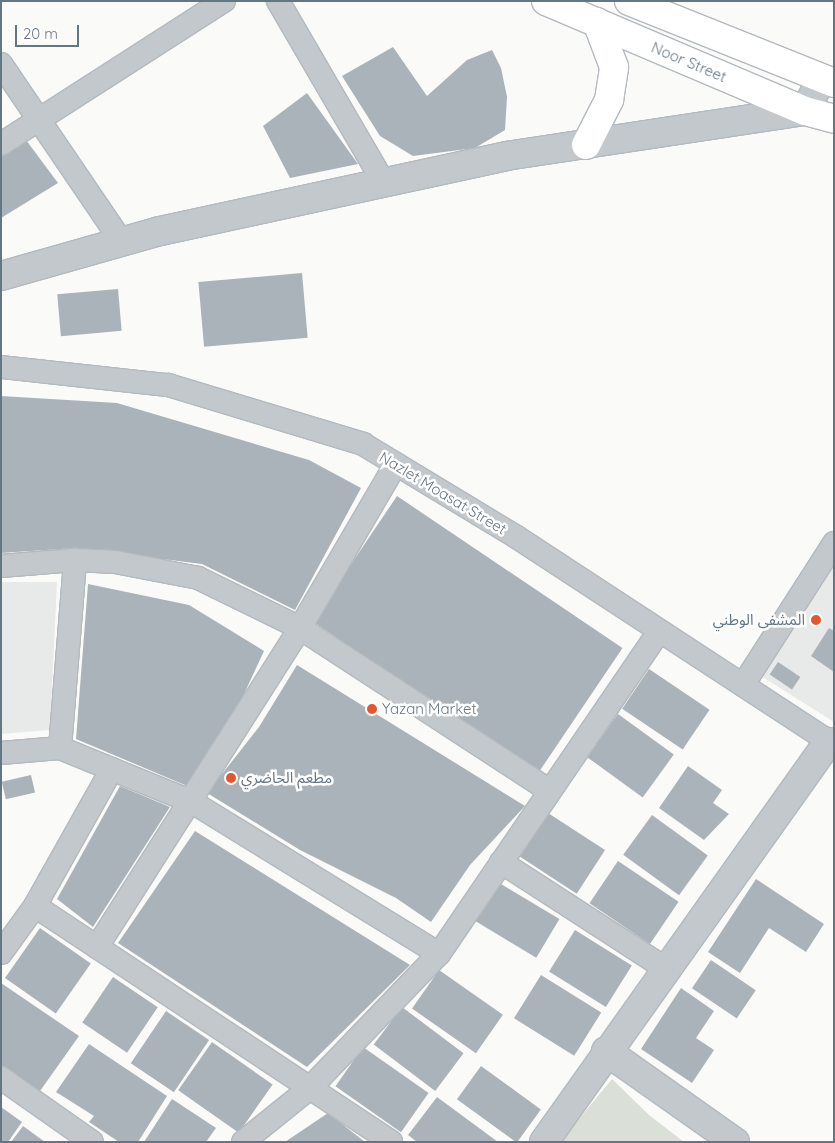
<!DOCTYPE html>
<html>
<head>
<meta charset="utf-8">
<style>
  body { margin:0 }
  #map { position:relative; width:835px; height:1143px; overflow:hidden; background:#fafaf8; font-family:Quicksand,"Noto Sans Arabic",sans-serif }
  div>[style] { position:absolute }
  .built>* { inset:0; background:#e8e9e9 }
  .green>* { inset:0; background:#dadfd7 }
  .building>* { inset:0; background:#aab3b9; transform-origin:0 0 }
  .roads { filter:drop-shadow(1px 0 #b3babf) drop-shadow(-1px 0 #b3babf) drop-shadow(0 1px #b3babf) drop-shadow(0 -1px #b3babf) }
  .minor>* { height:22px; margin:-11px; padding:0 11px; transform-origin:11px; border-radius:11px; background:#c3c8cc }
  .tertiary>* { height:28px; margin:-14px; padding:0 14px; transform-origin:14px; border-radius:14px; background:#c3c8cc }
  .secondary>* { height:28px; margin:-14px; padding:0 14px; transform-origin:14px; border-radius:14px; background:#fff }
  .dots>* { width:14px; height:14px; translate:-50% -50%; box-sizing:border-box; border:2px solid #fff; border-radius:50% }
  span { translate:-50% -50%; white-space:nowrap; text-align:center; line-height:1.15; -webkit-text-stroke:5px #fff; paint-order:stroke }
  .street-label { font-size:15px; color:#657683 }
  .poi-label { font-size:15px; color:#657683 }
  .right { translate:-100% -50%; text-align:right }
  .left { translate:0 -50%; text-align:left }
  .frame { position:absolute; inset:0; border:2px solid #657683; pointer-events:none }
  .scale { position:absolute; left:15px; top:25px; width:64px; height:22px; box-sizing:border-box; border:2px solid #657683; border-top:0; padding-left:6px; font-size:15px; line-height:18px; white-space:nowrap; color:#657683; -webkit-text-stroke:4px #fff; paint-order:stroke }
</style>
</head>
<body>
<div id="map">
  <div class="built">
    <div style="clip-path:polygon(834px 564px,834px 722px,761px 676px)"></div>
    <div style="clip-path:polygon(1px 582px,57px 582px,50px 730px,1px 734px)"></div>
  </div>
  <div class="green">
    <div style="clip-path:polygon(612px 1079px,649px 1115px,684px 1142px,560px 1142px)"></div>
  </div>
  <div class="building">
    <div style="clip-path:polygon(393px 47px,427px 96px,467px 60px,492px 50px,501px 68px,507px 97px,505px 130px,475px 148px,413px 156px,380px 136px,342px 76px)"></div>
    <div style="clip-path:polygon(307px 93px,358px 164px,290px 178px,263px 126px)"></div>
    <div style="clip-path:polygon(26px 140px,58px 183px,1px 218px,1px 157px)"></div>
    <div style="left:302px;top:273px;width:65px;height:104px;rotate:85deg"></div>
    <div style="left:118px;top:289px;width:42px;height:61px;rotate:85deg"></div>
    <div style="clip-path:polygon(1px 396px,117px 403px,309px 460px,361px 488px,295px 610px,202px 564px,75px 548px,1px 553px)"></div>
    <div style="left:397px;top:496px;width:272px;height:151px;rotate:34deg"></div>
    <div style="clip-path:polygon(88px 584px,189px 605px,264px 651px,199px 791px,76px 739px)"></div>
    <div style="clip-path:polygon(829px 628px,834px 631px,834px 672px,811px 656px)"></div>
    <div style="left:778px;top:662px;width:27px;height:15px;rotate:34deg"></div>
    <div style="clip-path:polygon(297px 665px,525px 806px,470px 865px,431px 922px,396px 898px,300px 850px,207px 793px,259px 727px)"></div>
    <div style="left:649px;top:669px;width:73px;height:48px;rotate:34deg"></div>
    <div style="left:618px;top:714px;width:69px;height:53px;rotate:36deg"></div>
    <div style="clip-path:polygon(688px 766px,722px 790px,713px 803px,729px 814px,704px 840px,659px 808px)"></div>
    <div style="left:31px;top:775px;width:18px;height:30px;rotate:77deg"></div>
    <div style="clip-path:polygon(120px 786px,170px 807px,93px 927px,57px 899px)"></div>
    <div style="left:548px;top:813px;width:68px;height:52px;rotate:33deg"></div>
    <div style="left:652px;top:815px;width:69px;height:49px;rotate:36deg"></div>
    <div style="clip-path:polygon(195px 831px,410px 965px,307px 1067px,118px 943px)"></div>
    <div style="left:618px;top:861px;width:73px;height:51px;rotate:34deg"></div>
    <div style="clip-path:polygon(756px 879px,824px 924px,806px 952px,769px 928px,740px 973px,708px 952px)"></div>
    <div style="left:496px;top:881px;width:74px;height:45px;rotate:31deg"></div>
    <div style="left:40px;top:928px;width:62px;height:61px;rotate:35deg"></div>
    <div style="left:575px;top:930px;width:67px;height:49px;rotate:32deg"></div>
    <div style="left:711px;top:960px;width:54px;height:34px;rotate:34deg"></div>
    <div style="left:439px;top:970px;width:78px;height:47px;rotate:35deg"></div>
    <div style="left:541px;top:975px;width:71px;height:51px;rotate:32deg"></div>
    <div style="left:113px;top:977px;width:54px;height:55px;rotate:34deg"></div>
    <div style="clip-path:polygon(1px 983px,79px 1036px,40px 1091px,1px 1065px)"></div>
    <div style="clip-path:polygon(681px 988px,714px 1011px,696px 1038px,714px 1050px,692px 1083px,641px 1049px)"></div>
    <div style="left:402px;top:1007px;width:77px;height:47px;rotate:37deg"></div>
    <div style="left:166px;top:1011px;width:52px;height:63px;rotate:34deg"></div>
    <div style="left:212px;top:1042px;width:74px;height:59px;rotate:35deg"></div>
    <div style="clip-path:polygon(89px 1044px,167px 1096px,138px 1142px,119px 1142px,89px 1122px,94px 1116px,56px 1092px)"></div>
    <div style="left:363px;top:1047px;width:80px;height:48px;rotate:35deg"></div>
    <div style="left:481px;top:1066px;width:74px;height:41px;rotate:36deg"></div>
    <div style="clip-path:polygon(437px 1097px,498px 1142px,417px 1142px,408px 1135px)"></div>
    <div style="clip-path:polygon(172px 1099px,216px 1128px,206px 1142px,144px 1142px)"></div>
    <div style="clip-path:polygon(1px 1107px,22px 1122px,8px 1142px,1px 1142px)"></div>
    <div style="clip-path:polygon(328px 1113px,365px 1142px,285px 1142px)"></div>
    <div style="clip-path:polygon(23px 1126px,45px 1142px,11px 1142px)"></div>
  </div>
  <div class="roads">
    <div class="minor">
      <div style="left:278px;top:1px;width:211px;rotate:59.8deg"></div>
      <div style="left:1px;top:64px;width:215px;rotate:55.8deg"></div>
      <div style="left:1px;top:144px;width:265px;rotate:-32.7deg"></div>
      <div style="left:1px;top:367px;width:168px;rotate:6.2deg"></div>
      <div style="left:168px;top:385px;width:204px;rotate:16.8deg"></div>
      <div style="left:363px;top:444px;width:178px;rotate:31.2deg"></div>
      <div style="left:515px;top:536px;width:381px;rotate:33.2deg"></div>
      <div style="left:1px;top:566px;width:74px;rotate:-4.6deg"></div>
      <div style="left:75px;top:560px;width:40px;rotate:2.9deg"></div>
      <div style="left:115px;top:562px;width:85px;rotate:10.9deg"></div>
      <div style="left:198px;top:578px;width:114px;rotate:26.1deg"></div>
      <div style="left:300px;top:628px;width:298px;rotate:33.1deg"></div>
      <div style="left:743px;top:685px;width:169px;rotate:-57.3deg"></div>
      <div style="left:60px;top:748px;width:189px;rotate:-85.4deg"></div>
      <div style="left:1px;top:753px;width:59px;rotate:-4.8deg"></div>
      <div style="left:60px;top:748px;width:143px;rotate:22.2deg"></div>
      <div style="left:192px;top:802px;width:290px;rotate:31.6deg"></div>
      <div style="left:501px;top:862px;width:195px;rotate:32.9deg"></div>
      <div style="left:35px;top:906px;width:427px;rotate:33.5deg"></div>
      <div style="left:97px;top:947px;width:378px;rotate:-57.5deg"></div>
      <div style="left:300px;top:628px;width:190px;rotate:-59.7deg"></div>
      <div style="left:1px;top:953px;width:58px;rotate:-54.1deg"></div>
      <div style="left:35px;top:906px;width:157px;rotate:-60.7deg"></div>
      <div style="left:1px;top:1078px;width:111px;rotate:35.1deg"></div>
      <div style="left:243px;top:1142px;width:86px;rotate:-38.9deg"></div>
      <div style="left:310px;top:1088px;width:186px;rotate:-46.1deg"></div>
      <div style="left:439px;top:954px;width:391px;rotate:-55.7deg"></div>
    </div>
    <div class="tertiary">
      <div style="left:1px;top:276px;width:165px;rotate:-15.8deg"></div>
      <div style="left:160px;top:231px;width:354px;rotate:-12.2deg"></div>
      <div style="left:506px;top:156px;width:302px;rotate:-8.6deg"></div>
      <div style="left:805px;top:111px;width:35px;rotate:-63deg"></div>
      <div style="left:606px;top:1051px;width:158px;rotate:35.2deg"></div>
      <div style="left:544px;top:1142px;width:491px;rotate:-54.6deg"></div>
    </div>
    <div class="secondary">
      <div style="left:546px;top:1px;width:281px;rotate:23deg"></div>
      <div style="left:805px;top:111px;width:30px;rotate:15deg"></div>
      <div style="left:629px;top:1px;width:221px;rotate:21.8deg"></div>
      <div style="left:586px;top:145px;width:51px;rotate:-62.9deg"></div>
      <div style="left:609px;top:100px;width:33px;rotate:-81deg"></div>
      <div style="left:614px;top:67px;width:48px;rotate:-110.7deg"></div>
    </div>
  </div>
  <div class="dots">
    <div style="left:816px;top:620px;background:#e4572e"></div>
    <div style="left:372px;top:709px;background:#e4572e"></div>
    <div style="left:231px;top:778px;background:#e4572e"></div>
  </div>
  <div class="street-label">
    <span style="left:689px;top:62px;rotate:23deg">Noor Street</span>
    <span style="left:443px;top:493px;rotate:31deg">Nazlet Moasat Street</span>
  </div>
  <div class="poi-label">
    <span class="right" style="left:805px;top:620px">المشفى الوطني</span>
    <span class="left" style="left:382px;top:709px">Yazan Market</span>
    <span class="left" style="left:241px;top:778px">مطعم الحاضري</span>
  </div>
  <div class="frame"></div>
  <div class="scale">20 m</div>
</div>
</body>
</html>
